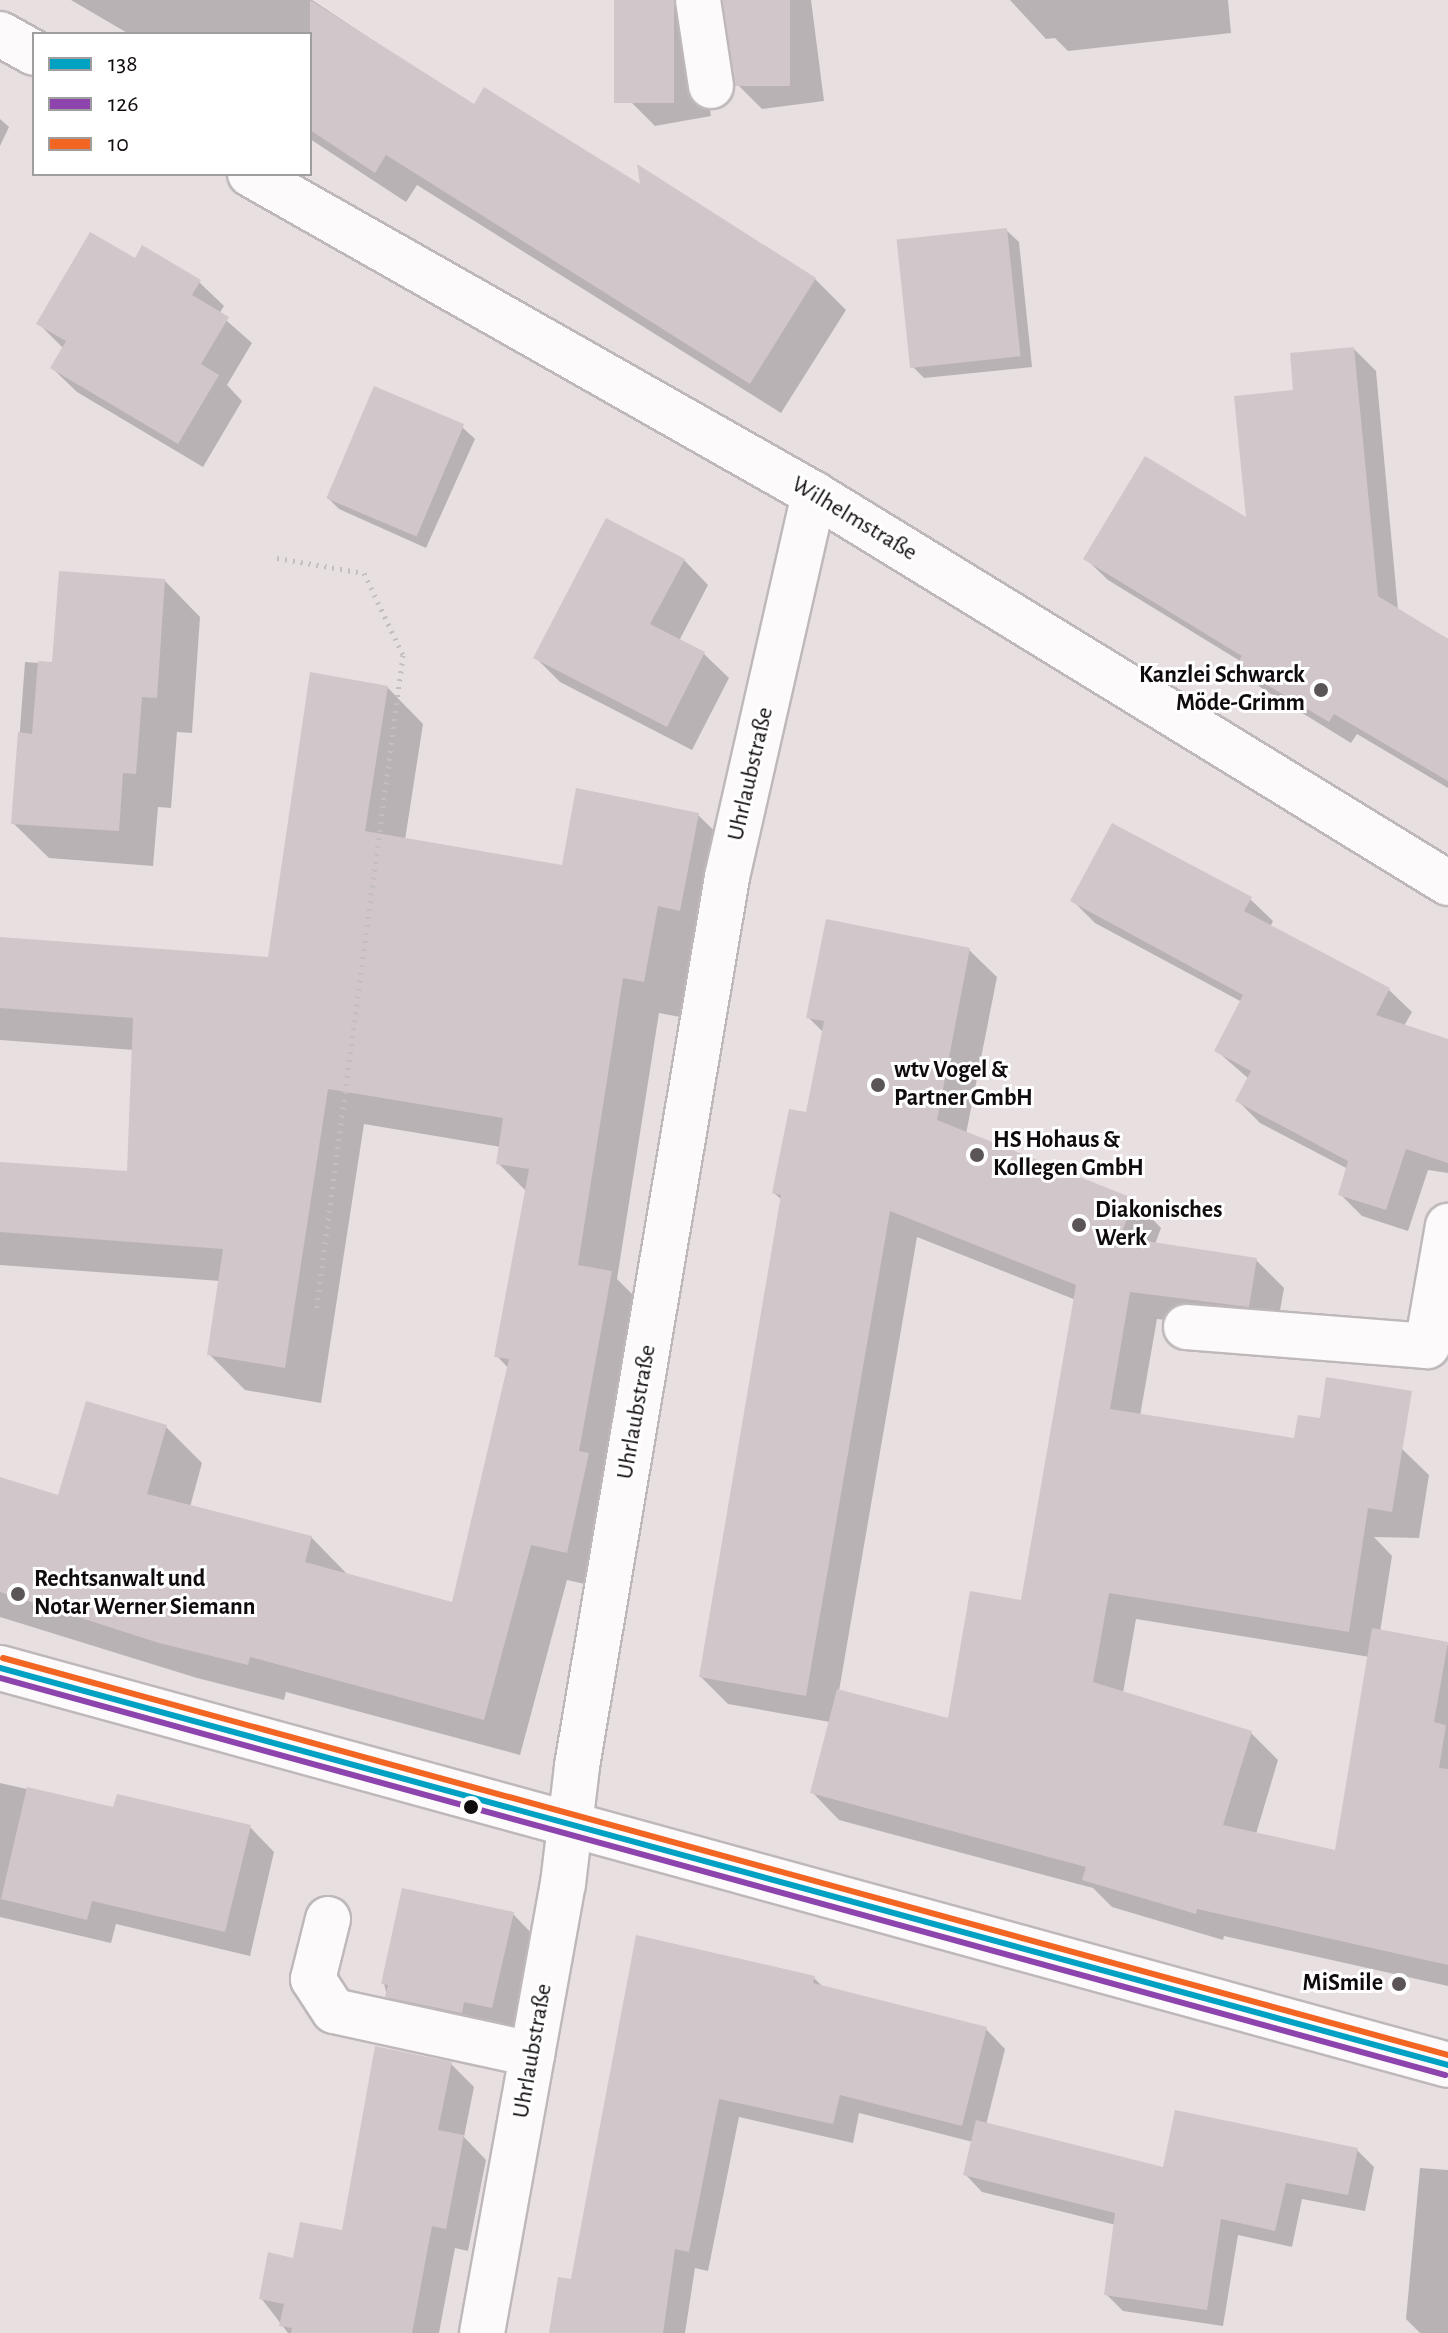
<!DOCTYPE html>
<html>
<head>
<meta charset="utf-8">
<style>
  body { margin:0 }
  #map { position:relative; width:1448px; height:2333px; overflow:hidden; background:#e8dfe1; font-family:"Alegreya Sans",sans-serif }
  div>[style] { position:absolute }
  .shadow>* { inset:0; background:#0003 }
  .building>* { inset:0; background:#d1c6c9; transform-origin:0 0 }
  .path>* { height:5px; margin-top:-2.5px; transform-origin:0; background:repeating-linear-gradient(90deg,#c3bfc1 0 2px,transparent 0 8px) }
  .roads { filter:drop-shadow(2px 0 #bfb8ba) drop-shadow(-2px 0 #bfb8ba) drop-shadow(0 2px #bfb8ba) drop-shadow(0 -2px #bfb8ba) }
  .minor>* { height:44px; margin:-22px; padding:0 22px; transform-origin:22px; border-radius:22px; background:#fcfafa }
  .bus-1>* { height:6px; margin:-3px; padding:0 3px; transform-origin:3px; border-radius:3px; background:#01a1c4 }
  .bus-2>* { height:6px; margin:-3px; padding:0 3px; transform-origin:3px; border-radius:3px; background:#8e44ad }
  .bus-3>* { height:6px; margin:-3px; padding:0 3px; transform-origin:3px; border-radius:3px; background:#f26522 }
  .dots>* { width:22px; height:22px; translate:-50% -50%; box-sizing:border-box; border:4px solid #fff; border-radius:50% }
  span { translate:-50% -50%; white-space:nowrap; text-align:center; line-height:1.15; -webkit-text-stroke:6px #fff; paint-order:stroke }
  .street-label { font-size:24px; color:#100b0d }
  .poi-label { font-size:24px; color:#100b0d; font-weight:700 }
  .right { translate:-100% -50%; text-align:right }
  .left { translate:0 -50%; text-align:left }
  .legend { position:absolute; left:32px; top:32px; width:280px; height:144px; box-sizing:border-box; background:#fff; border:2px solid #9f9d9e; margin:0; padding:10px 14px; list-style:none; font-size:24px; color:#100b0d }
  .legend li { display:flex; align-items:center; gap:16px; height:40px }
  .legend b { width:40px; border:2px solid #9f9d9e }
</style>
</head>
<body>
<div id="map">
  <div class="shadow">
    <div style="clip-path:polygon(71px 0,312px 0,474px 107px,642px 188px,640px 168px,815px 279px,846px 310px,781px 413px,417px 185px,406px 202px,310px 139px,310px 34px,129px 34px)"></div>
    <div style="clip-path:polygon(616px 0,718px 0,697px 29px,711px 116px,655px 126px,630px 101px)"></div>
    <div style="clip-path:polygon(724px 0,811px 0,824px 101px,762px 109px,737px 84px)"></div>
    <div style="clip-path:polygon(1010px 0,1228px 0,1231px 33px,1068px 51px,1055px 38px,1046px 39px)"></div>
    <div style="clip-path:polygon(0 119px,9px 127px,0 146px)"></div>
    <div style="clip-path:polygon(1006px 230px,1019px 242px,1032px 367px,924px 378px,912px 366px)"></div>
    <div style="clip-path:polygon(136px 260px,199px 282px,224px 306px,219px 314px,252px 343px,227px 385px,242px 401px,203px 467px,77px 392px,52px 368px,64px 349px,39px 324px)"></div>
    <div style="clip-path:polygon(1354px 349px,1376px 371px,1398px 610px,1448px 639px,1448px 788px,1357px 734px,1351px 743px,1260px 687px,1238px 665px,1240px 661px,1108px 580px,1086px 559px,1248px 521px,1296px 392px)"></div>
    <div style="clip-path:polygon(462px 427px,475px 439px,426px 548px,339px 509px,327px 497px)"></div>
    <div style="clip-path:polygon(684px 560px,708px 585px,679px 641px,704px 654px,729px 678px,692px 750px,560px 682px,535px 657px)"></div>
    <div style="clip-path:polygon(165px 581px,200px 617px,192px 733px,177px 732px,171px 808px,158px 807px,153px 866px,49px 858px,13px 823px,25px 662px,54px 664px)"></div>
    <div style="clip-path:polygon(387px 687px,423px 724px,405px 840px,563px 867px,698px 815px,735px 851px,694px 941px,680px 1017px,659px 1013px,617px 1279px,647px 1309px,602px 1588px,567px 1580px,520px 1755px,286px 1692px,284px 1700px,197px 1678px,0 1617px,0 1480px,59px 1497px,166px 1427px,202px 1463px,190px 1507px,311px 1537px,347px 1574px,454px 1605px,509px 1369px,497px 1356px,527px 1192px,498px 1163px,501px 1147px,364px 1124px,321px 1403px,245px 1390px,209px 1354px,220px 1281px,0 1265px,0 1164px,129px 1173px,134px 1050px,0 1040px,0 939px,270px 959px)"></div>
    <div style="clip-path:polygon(1250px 899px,1273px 921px,1270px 927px,1389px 990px,1412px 1012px,1404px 1026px,1448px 1041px,1448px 1173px,1428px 1170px,1408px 1231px,1362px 1216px,1340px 1194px,1348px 1169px,1260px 1123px,1237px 1100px,1249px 1079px,1217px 1051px,1242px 1002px,1095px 923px,1073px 901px)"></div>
    <div style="clip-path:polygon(evenodd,969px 950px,997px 977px,966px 1134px,1134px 1200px,1161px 1228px,1155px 1244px,1256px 1260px,1284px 1288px,1276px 1333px,1157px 1319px,1140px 1416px,1295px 1441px,1401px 1448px,1429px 1475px,1419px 1538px,1374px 1537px,1392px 1556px,1380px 1632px,1448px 1645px,1448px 1986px,1224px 1936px,1223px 1940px,1112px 1907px,1093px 1888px,839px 1820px,812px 1792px,830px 1722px,728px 1704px,701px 1677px,782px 1200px,774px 1193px,808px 1114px,824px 1033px,809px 1018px,969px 950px,917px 1237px,1076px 1300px,1022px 1602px,950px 1721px,839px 1691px,917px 1237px,969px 950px,1136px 1619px,1370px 1657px,1336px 1852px,1256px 1834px,1278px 1760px,1251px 1733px,1123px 1693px,1136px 1619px)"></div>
    <div style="clip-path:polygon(0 1783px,115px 1809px,250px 1827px,274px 1852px,250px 1956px,116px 1924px,111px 1943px,0 1917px)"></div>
    <div style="clip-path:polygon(513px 1914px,537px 1939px,517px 2032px,412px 2020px,387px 1996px,384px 1983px)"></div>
    <div style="clip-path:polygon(814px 1978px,824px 1988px,986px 2029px,1005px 2049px,986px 2125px,1165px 2169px,1357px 2150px,1374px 2167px,1365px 2211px,1302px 2199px,1292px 2247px,1238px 2235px,1223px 2326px,1123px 2311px,1106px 2294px,1116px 2225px,982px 2192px,965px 2174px,973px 2142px,859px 2113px,853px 2143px,739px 2117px,708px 2271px,695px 2268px,685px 2333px,551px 2333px,573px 2281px)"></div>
    <div style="clip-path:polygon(451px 2064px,474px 2087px,464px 2137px,486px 2160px,468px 2251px,455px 2248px,439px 2333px,288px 2333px,261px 2298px,295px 2260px,344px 2233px)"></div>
    <div style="clip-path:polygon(1420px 2168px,1448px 2170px,1448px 2333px,1420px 2333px,1406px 2319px)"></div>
  </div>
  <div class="building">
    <div style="clip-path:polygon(310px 0,474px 104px,484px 87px,640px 184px,637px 164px,816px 278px,750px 384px,386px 155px,375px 173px,310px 130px)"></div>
    <div style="left:614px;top:0;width:60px;height:103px"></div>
    <div style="left:723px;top:0;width:67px;height:86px"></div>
    <div style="left:1007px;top:228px;width:129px;height:111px;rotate:84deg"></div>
    <div style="clip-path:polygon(90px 232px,135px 258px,142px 245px,201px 280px,192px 295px,229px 317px,201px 364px,219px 375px,178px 444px,50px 368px,66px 341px,36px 324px)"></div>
    <div style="clip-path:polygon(1354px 347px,1378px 596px,1448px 639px,1448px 781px,1334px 714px,1329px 722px,1235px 666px,1242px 656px,1083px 559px,1145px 456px,1246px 517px,1234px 396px,1293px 390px,1290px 353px)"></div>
    <div style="left:374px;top:386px;width:98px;height:122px;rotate:23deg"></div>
    <div style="clip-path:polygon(606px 518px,685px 559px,650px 624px,705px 652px,667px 727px,533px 658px)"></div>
    <div style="clip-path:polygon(59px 571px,165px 579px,157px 698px,142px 697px,136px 774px,123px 773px,119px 831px,11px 824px,18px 732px,32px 734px,38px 661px,52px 662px)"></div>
    <div style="clip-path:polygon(310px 672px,388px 686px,365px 831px,562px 865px,576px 788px,699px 813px,680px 911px,658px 906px,644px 982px,623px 978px,578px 1265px,612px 1271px,579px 1451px,589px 1453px,567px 1553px,531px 1545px,484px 1720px,250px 1657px,248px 1665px,159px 1643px,0 1592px,0 1477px,58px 1495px,86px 1401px,167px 1425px,147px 1494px,312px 1536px,305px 1562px,452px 1602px,509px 1359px,494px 1357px,529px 1169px,496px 1164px,503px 1118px,328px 1089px,285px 1368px,207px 1355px,223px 1249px,0 1232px,0 1162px,127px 1171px,133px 1018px,0 1008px,0 937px,268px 957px)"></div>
    <div style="clip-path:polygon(1112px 823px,1252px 897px,1244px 911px,1390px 988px,1376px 1015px,1448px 1039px,1448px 1163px,1406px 1149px,1386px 1210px,1338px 1195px,1348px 1161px,1235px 1101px,1251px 1071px,1214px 1051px,1243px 995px,1070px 901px)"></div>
    <div style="clip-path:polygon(826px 919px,970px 948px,937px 1120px,1135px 1199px,1120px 1237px,1257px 1258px,1249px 1307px,1130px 1292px,1110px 1409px,1294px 1438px,1298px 1415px,1320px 1418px,1326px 1377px,1412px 1391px,1392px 1512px,1368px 1508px,1349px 1632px,1109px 1593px,1093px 1682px,1252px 1731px,1223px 1825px,1335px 1850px,1372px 1628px,1448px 1642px,1434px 1722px,1446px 1725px,1439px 1768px,1448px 1769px,1448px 1965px,1197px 1909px,1196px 1914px,1082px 1880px,1086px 1867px,810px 1793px,837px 1689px,948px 1718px,970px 1591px,1021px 1600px,1076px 1285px,890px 1211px,806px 1696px,699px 1677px,781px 1195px,772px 1193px,789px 1109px,806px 1112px,824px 1021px,806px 1018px)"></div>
    <div style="clip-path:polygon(27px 1787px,113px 1807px,117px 1794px,251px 1825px,225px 1932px,92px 1901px,87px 1920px,1px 1899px)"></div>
    <div style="clip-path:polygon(402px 1888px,514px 1912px,492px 2008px,464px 2002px,462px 2013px,385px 1997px,388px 1985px,381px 1984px)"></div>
    <div style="clip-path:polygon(636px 1935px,815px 1976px,813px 1983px,987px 2027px,962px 2126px,840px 2095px,833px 2124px,719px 2099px,689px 2252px,675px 2249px,663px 2333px,549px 2333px,558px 2277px,571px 2279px)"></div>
    <div style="clip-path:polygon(375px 2046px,452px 2062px,438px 2130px,464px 2135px,446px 2229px,432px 2226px,412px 2333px,291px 2333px,292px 2328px,279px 2326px,284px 2304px,259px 2299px,268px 2252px,293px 2258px,300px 2222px,342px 2230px)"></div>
    <div style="clip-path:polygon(1175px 2110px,1358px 2148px,1348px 2195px,1286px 2183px,1275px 2231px,1221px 2219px,1207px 2310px,1104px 2295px,1115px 2213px,963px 2175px,976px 2120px,1163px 2167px)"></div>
  </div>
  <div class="path">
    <div style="left:277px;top:558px;width:88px;rotate:9.8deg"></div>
    <div style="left:364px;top:573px;width:91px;rotate:64.6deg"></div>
    <div style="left:403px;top:655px;width:663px;rotate:97.54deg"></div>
  </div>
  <div class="roads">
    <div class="minor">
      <div style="left:698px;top:0;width:87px;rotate:81.4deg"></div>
      <div style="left:0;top:34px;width:39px;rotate:29deg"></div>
      <div style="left:250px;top:174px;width:648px;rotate:29.57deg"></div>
      <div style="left:814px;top:494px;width:744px;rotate:31.53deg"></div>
      <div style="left:1186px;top:1327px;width:242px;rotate:4.5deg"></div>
      <div style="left:1427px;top:1346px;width:122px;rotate:-80.1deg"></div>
      <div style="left:0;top:1668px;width:1501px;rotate:15.33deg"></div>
      <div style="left:328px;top:1919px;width:62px;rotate:104deg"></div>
      <div style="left:313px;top:1979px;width:38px;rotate:57deg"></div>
      <div style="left:334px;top:2011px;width:203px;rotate:12.3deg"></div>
      <div style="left:482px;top:2333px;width:456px;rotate:-79.8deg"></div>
      <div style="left:563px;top:1884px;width:119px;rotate:-83.2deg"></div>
      <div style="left:577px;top:1766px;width:902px;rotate:-80.42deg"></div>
      <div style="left:727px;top:877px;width:393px;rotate:-77.2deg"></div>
    </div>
  </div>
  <div class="bus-1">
    <div style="left:0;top:1668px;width:1501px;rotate:15.33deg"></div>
  </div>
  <div class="bus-2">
    <div style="left:0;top:1678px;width:1499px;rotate:15.36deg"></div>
  </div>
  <div class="bus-3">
    <div style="left:3px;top:1658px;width:1499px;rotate:15.36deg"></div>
  </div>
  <div class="dots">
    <div style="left:1321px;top:690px;background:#5c5557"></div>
    <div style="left:878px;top:1085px;background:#5c5557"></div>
    <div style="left:977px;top:1155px;background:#5c5557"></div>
    <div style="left:1079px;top:1225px;background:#5c5557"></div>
    <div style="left:18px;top:1594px;background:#5c5557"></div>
    <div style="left:471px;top:1807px;background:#100b0d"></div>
    <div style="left:1399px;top:1984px;background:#5c5557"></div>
  </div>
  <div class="street-label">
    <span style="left:854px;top:519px;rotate:31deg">Wilhelmstraße</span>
    <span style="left:751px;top:774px;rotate:-77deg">Uhrlaubstraße</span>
    <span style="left:637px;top:1412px;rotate:-80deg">Uhrlaubstraße</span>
    <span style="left:533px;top:2051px;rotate:-80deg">Uhrlaubstraße</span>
  </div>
  <div class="poi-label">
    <span class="right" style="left:1305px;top:690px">Kanzlei Schwarck<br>Möde-Grimm</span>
    <span class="left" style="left:894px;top:1085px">wtv Vogel &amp;<br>Partner GmbH</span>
    <span class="left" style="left:993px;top:1155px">HS Hohaus &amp;<br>Kollegen GmbH</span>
    <span class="left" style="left:1095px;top:1225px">Diakonisches<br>Werk</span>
    <span class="left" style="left:34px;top:1594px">Rechtsanwalt und<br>Notar Werner Siemann</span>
    <span class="right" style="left:1383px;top:1984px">MiSmile</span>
  </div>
  <ul class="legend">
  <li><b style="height:10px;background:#01a1c4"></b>138</li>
  <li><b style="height:10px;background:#8e44ad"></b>126</li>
  <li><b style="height:10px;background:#f26522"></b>10</li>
  </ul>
</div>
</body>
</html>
